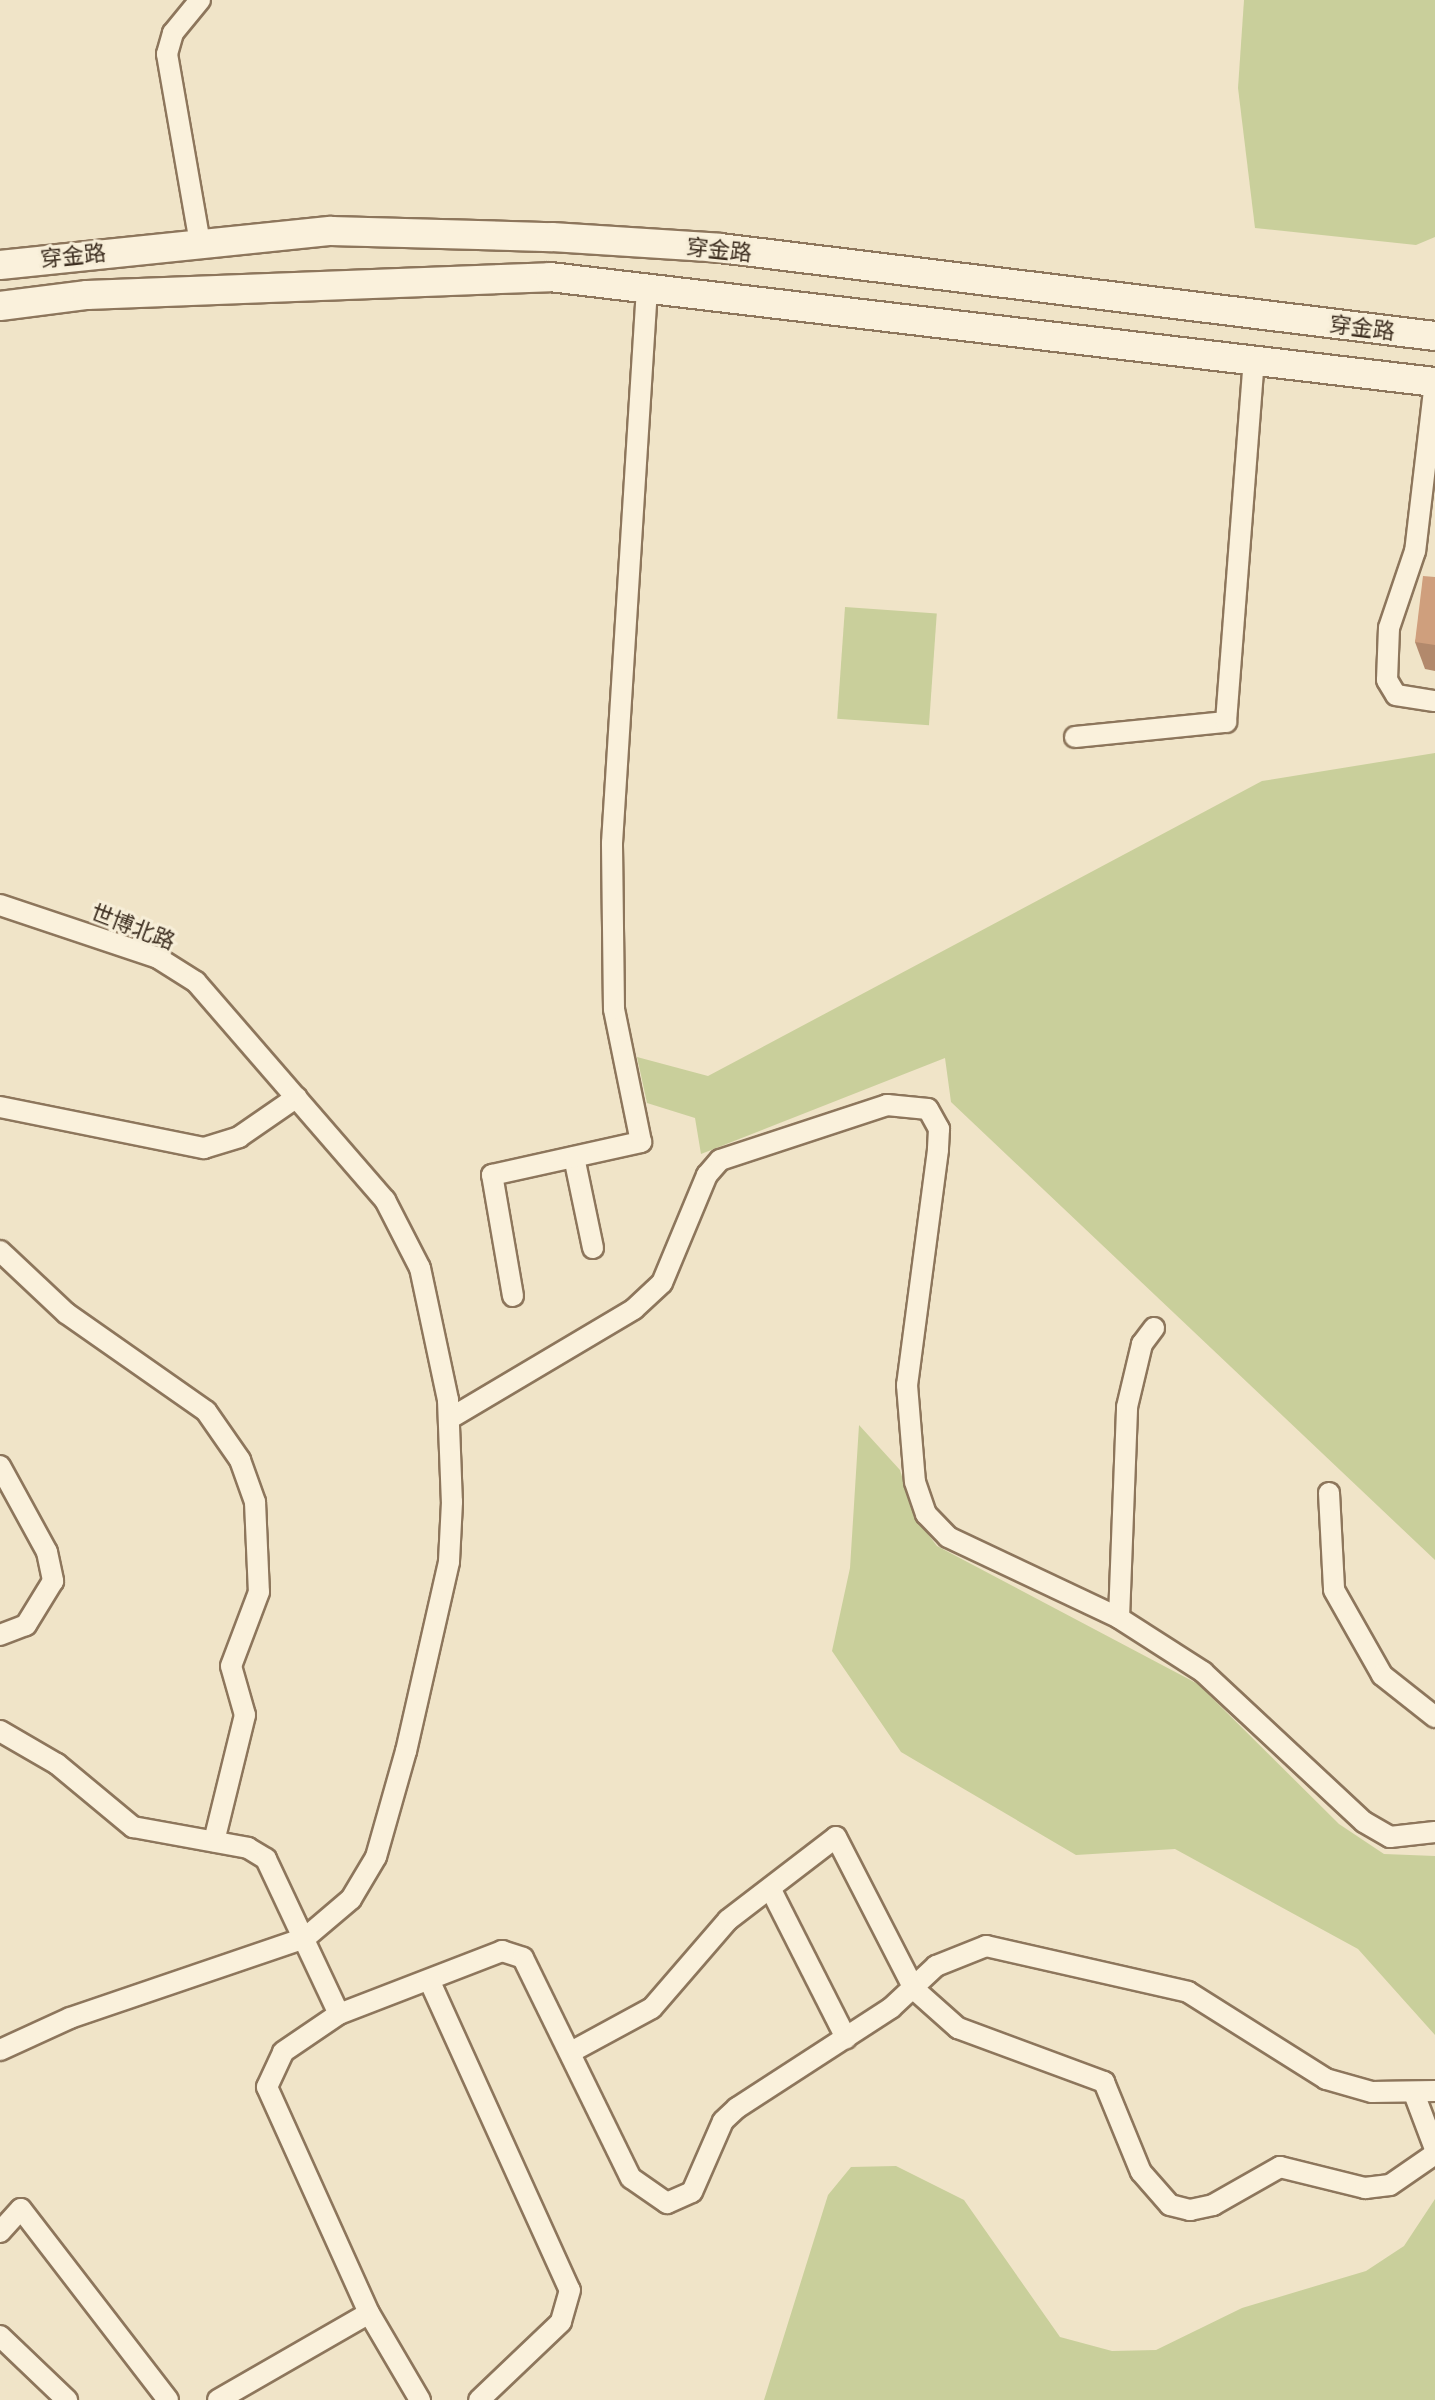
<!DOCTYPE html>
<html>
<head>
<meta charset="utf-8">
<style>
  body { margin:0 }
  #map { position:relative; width:1435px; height:2400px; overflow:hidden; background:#f0e4c8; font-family:"Libre Baskerville","Noto Sans SC",serif }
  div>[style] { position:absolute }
  .green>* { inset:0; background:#c9cf9b; transform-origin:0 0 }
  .roads { filter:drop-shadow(2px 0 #8d765c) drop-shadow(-2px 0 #8d765c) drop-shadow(0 2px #8d765c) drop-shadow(0 -2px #8d765c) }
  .street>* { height:20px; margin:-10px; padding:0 10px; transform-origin:10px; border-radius:10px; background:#faf1dc }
  .secondary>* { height:28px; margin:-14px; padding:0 14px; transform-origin:14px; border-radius:14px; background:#faf1dc }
  .wall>* { inset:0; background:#b2896c }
  .building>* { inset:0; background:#cf9f7d }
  span { translate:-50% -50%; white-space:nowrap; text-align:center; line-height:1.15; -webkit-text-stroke:6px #f7eed8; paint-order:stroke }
  .street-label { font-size:22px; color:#3d2e20 }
</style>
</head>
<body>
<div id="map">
  <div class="green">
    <div style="clip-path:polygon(1244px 0,1435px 0,1435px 237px,1416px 245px,1255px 228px,1238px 88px)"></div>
    <div style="left:845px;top:607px;width:92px;height:112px;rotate:4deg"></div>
    <div style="clip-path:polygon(1435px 753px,1435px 1560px,951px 1102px,945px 1058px,701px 1154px,695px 1118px,647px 1103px,637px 1057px,708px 1076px,1262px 781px)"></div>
    <div style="clip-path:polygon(859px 1425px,900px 1470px,914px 1516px,937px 1546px,1198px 1684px,1339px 1824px,1384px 1854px,1435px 1856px,1435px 2035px,1358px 1949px,1175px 1849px,1076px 1855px,901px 1752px,832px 1651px,850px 1568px)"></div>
    <div style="clip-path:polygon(896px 2166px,964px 2200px,1060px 2337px,1112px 2351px,1156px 2350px,1242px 2308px,1366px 2271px,1404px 2246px,1435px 2199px,1435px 2400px,764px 2400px,828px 2195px,851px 2167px)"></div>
  </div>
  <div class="roads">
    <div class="street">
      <div style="left:200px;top:0;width:43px;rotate:129.3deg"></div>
      <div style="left:173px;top:33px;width:22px;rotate:106deg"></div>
      <div style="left:167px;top:54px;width:192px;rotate:80.1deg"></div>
      <div style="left:1435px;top:382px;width:170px;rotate:96.7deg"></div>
      <div style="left:1415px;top:551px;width:81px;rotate:108.7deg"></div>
      <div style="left:1389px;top:628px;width:52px;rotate:92.2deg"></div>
      <div style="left:1387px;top:680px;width:17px;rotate:59deg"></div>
      <div style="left:1396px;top:695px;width:39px;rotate:9deg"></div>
      <div style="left:1075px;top:737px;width:152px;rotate:-5.7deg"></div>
      <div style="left:1226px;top:722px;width:364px;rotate:-85.6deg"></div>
      <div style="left:0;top:905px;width:167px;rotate:18.5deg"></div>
      <div style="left:158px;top:958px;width:45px;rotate:32.3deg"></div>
      <div style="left:196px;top:982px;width:289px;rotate:49.1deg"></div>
      <div style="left:385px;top:1200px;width:76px;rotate:62.8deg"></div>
      <div style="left:420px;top:1268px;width:135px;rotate:78deg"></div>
      <div style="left:448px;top:1400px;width:102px;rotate:87.8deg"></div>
      <div style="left:452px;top:1502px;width:60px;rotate:92.9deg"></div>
      <div style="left:449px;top:1562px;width:194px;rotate:102.8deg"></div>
      <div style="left:406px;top:1751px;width:110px;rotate:105.8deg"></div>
      <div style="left:376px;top:1857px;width:49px;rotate:120.8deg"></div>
      <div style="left:351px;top:1899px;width:60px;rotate:139.7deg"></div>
      <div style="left:305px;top:1938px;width:248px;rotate:161.2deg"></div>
      <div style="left:70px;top:2018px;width:77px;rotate:155.4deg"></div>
      <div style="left:0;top:1107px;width:208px;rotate:11.4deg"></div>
      <div style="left:204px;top:1148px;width:37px;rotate:-17deg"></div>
      <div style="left:239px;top:1137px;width:70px;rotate:-34.6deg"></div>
      <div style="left:574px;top:1157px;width:93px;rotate:78.2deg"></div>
      <div style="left:0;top:1251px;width:91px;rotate:43.2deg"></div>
      <div style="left:66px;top:1313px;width:171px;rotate:35deg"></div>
      <div style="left:206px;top:1411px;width:60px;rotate:55.2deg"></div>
      <div style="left:240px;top:1460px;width:45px;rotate:70.3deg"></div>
      <div style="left:255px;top:1502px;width:90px;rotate:87.5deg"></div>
      <div style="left:259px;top:1592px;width:79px;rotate:110.7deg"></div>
      <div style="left:231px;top:1666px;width:51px;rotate:74.1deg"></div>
      <div style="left:245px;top:1715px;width:130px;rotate:103.8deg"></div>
      <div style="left:513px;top:1296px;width:123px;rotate:-99.8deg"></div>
      <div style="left:492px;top:1175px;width:153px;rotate:-12.5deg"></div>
      <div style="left:641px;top:1142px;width:136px;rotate:-101.5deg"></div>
      <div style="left:614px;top:1009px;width:166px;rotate:-90.7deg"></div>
      <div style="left:612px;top:843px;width:556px;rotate:-86.39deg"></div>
      <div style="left:449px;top:1419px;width:215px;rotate:-30.7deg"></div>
      <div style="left:634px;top:1309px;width:38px;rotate:-43deg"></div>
      <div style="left:662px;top:1283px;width:117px;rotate:-67.4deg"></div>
      <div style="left:707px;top:1175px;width:20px;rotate:-49deg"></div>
      <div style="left:720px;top:1160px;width:176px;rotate:-18.2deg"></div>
      <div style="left:887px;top:1105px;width:41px;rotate:5.6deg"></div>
      <div style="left:928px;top:1109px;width:23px;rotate:61deg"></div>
      <div style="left:939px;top:1129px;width:21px;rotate:93deg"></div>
      <div style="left:938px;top:1150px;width:237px;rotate:97.5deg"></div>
      <div style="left:907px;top:1385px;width:97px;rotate:85.3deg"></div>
      <div style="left:915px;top:1482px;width:34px;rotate:71deg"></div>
      <div style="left:926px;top:1514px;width:32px;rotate:46deg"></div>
      <div style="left:948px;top:1537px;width:189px;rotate:25.3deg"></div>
      <div style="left:1119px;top:1618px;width:100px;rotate:32.7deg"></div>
      <div style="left:1203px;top:1672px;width:220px;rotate:43deg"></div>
      <div style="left:1364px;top:1822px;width:30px;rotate:30deg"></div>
      <div style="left:1390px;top:1837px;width:45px;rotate:-6.3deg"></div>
      <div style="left:0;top:1466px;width:98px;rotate:61.3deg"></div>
      <div style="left:47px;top:1552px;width:30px;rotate:78deg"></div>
      <div style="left:53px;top:1581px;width:52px;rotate:121.5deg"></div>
      <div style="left:26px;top:1625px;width:28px;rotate:159deg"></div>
      <div style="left:1329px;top:1493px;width:97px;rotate:87deg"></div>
      <div style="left:1334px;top:1590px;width:98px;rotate:60.5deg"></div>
      <div style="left:1382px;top:1675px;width:68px;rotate:38.4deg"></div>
      <div style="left:1119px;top:1618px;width:211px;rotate:-87.8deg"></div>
      <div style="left:1127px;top:1407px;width:65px;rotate:-76.6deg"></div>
      <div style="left:1142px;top:1344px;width:20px;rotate:-53deg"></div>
      <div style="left:0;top:1731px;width:66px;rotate:30.1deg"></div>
      <div style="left:57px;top:1764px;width:99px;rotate:39.7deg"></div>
      <div style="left:133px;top:1827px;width:117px;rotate:10.3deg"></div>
      <div style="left:248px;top:1848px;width:21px;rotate:31deg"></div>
      <div style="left:266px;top:1859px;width:171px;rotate:64.8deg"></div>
      <div style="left:772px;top:1892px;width:164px;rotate:63.1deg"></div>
      <div style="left:430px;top:1982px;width:338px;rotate:65.6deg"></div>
      <div style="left:570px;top:2290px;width:33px;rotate:106deg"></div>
      <div style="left:561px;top:2322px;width:113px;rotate:136.4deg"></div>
      <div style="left:571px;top:2052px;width:92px;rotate:-28.5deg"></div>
      <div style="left:652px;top:2008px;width:116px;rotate:-49.2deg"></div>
      <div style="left:728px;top:1920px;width:136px;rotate:-37.5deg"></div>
      <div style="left:836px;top:1837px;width:171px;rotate:62.8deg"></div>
      <div style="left:914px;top:1989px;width:59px;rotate:41.6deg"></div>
      <div style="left:958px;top:2028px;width:156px;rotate:20.3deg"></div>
      <div style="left:1104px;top:2082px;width:97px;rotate:67.7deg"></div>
      <div style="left:1141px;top:2172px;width:44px;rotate:48.7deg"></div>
      <div style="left:1170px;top:2205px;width:21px;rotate:14deg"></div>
      <div style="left:1190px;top:2210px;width:24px;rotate:-12deg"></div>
      <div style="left:1213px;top:2205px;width:77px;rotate:-29.6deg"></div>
      <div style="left:1280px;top:2167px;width:88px;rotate:13.9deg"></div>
      <div style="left:1365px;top:2188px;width:25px;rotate:-7deg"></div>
      <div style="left:1390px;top:2185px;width:55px;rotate:-34.6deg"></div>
      <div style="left:1415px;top:2096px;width:57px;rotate:69.3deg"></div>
      <div style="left:0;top:2232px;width:31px;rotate:-48deg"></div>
      <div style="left:21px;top:2209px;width:241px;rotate:52.4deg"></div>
      <div style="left:0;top:2336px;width:93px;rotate:43.7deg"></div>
      <div style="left:218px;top:2400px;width:174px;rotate:-29.9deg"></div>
      <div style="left:420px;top:2400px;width:101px;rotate:-120.4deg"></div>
      <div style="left:369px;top:2313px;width:248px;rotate:-114.3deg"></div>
      <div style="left:267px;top:2087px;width:38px;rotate:-65deg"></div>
      <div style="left:283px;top:2052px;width:68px;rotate:-34.2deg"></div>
      <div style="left:339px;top:2014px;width:175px;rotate:-21.1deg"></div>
      <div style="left:502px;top:1951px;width:22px;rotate:18deg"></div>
      <div style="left:523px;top:1958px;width:245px;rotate:63.9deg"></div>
      <div style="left:631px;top:2178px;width:44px;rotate:34.8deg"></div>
      <div style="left:667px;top:2203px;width:27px;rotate:-24deg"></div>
      <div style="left:692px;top:2192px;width:77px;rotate:-66.4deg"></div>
      <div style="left:723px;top:2121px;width:19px;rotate:-43deg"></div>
      <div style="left:737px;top:2108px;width:184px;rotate:-33deg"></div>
      <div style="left:891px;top:2008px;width:62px;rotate:-43deg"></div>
      <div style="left:936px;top:1966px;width:54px;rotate:-21.8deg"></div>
      <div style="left:986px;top:1946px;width:207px;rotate:12.8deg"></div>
      <div style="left:1188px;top:1992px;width:163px;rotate:32.2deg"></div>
      <div style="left:1326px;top:2079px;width:48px;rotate:15.8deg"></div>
      <div style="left:1372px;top:2092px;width:63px;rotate:-0.9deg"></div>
    </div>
    <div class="secondary">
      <div style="left:0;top:265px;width:333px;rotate:-5.9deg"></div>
      <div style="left:331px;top:231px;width:221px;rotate:1.6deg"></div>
      <div style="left:552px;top:237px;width:168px;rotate:3.7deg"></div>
      <div style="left:720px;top:248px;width:720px;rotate:7.02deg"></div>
      <div style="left:0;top:306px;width:88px;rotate:-7.2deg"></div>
      <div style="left:87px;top:295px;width:463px;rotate:-2.2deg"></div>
      <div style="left:550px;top:277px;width:891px;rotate:6.77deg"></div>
    </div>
  </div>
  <div class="wall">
    <div style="clip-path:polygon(1435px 577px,1435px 671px,1425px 669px,1415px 642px)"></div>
  </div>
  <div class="building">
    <div style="clip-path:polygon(1423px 576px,1435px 577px,1435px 645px,1415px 642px)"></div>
  </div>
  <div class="street-label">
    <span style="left:719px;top:250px;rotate:6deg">穿金路</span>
    <span style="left:73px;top:256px;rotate:-6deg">穿金路</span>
    <span style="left:1362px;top:328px;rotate:7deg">穿金路</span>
    <span style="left:133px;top:927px;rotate:21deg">世博北路</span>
  </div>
</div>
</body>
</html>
